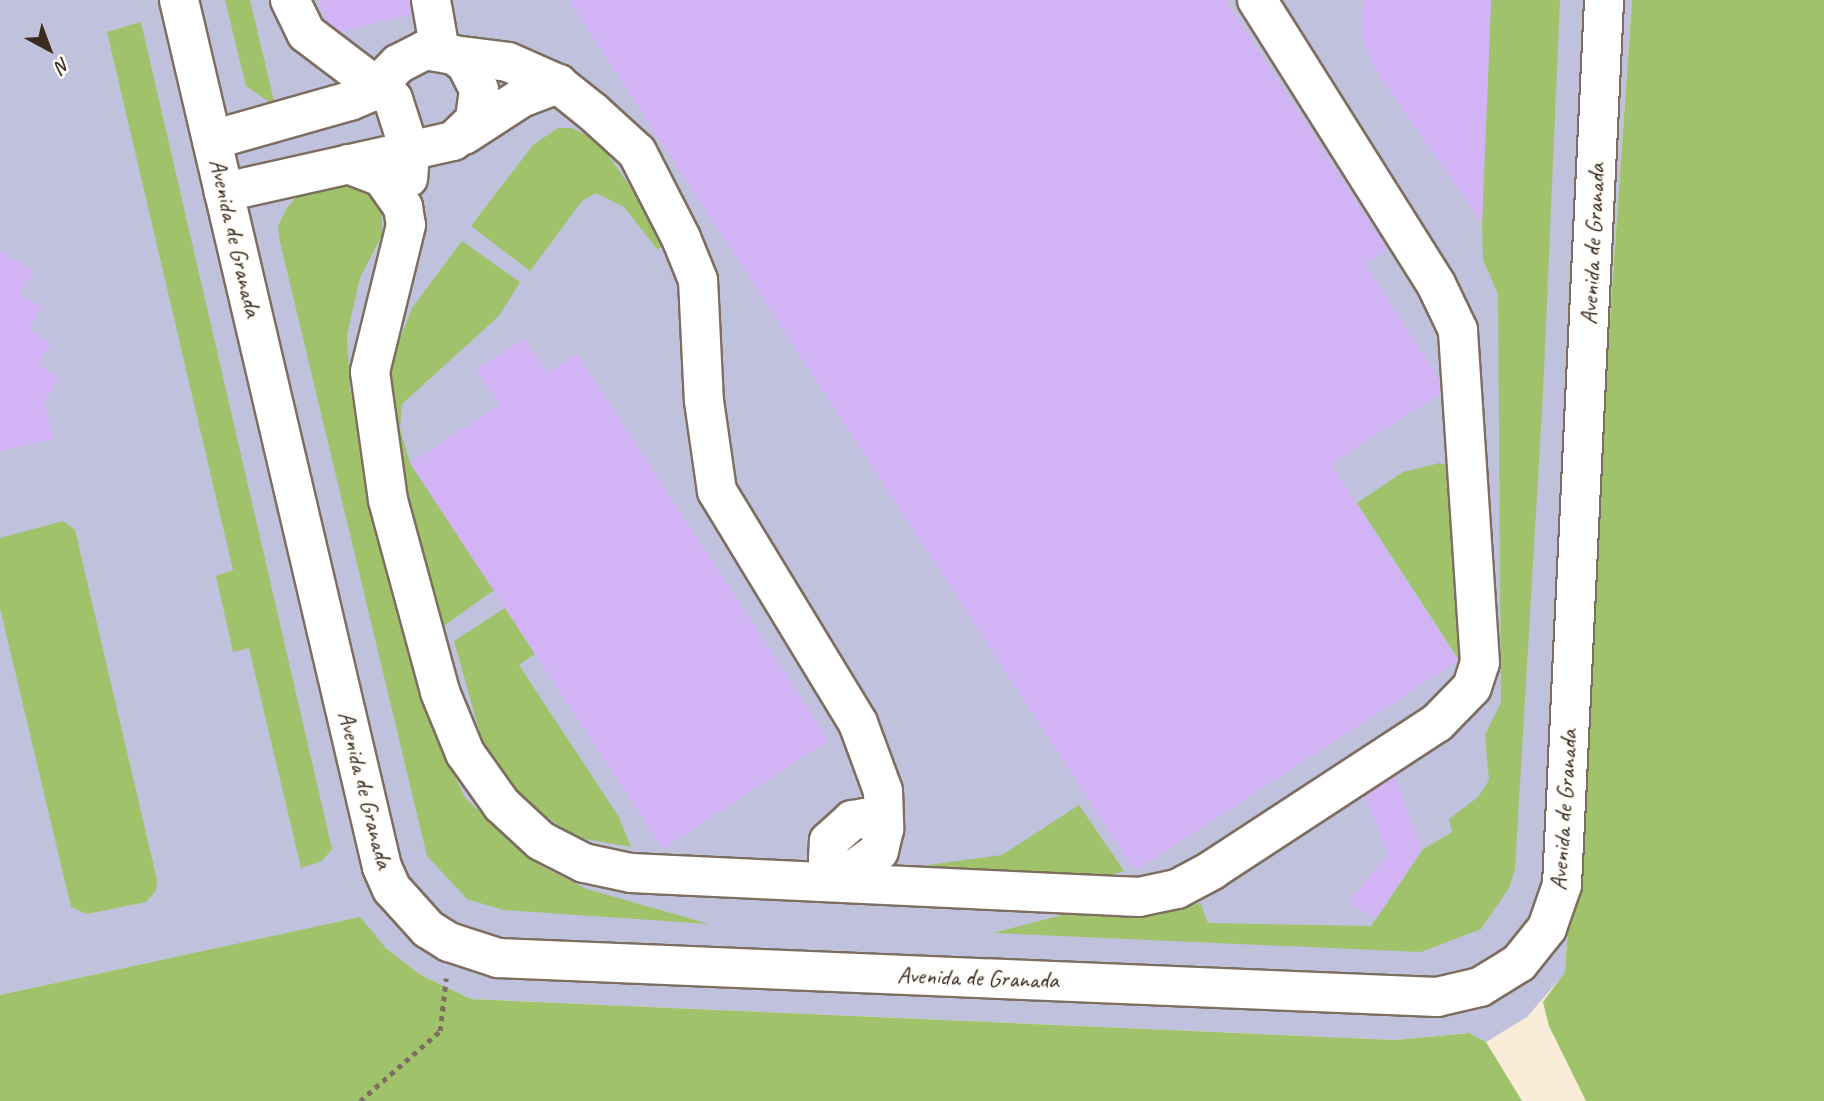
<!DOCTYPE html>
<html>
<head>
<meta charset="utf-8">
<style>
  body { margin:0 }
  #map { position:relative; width:1824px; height:1101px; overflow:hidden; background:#f8ebd8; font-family:Caveat,sans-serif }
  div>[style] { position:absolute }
  .industrial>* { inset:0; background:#c0c2dd }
  .green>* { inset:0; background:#9fc26b }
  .building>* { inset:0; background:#d2b3f6 }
  .path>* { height:4.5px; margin-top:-2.25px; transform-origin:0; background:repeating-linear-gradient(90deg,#7d6e5f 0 5px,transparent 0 10px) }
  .roads { filter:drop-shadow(2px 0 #7d6e5f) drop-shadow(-2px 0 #7d6e5f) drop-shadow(0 2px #7d6e5f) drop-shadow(0 -2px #7d6e5f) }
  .minor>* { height:38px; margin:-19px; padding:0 19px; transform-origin:19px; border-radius:19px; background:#fff }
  span { translate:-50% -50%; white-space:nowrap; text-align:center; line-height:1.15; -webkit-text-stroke:5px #fdfcf7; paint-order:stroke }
  .street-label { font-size:24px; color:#3b2a1e }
  .north { position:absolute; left:14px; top:14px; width:70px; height:70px; -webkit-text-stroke:5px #fdfcf7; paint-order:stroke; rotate:139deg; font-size:19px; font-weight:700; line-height:28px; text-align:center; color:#3b2a1e }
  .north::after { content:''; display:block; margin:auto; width:24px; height:32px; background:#3b2a1e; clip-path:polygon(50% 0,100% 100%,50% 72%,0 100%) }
</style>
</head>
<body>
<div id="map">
  <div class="industrial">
    <div style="clip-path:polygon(0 0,1632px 0,1565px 973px,1527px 1017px,1486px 1042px,1468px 1033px,1396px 1040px,471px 999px,421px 975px,387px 949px,359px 918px,0 995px)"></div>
  </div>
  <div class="green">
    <div style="clip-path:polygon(225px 0,250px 0,274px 101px,269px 102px,246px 86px)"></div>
    <div style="clip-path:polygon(1491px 0,1560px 0,1543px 394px,1515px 869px,1509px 888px,1481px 929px,1421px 952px,993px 933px,1078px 911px,1168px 912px,1200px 903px,1208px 923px,1371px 926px,1422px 850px,1452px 832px,1449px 819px,1478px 797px,1489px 780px,1485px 735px,1501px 702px,1498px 294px,1483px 260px,1482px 223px)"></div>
    <div style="clip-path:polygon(1632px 0,1824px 0,1824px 1101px,1586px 1101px,1549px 1026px,1543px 1002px,1565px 972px)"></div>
    <div style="clip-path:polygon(141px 22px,332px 849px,322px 861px,301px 868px,249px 648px,233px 652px,216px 576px,233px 570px,107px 32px)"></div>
    <div style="clip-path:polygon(558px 128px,572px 128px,599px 142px,662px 232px,667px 246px,657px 249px,624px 207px,596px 193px,582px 201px,530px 271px,471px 226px,533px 145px)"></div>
    <div style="clip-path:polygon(323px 186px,356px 187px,375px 200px,382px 213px,382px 235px,360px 278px,347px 335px,350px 389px,437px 738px,465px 798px,539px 865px,587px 889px,709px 924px,503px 910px,467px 899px,427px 856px,280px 242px,278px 226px,286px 209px,298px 195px)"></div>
    <div style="clip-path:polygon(462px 241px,520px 282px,499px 316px,402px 404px,400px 428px,410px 463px,494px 590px,441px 628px,392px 428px,387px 372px,412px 308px)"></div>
    <div style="clip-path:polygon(1440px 463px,1449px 466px,1455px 480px,1459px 660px,1357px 503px,1403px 472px)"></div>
    <div style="clip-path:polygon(63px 521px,75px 530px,157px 880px,156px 891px,146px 902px,87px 914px,71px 907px,0 608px,0 538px)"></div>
    <div style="clip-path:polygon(505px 608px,535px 654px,519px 665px,619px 817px,631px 847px,574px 837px,516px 793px,486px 755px,454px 641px)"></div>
    <div style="clip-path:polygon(1079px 805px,1124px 871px,1105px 877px,932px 871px,928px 865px,1002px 855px)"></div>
    <div style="clip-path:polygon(360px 917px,387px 949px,421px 975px,471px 999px,1396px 1040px,1469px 1033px,1486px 1042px,1522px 1101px,0 1101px,0 995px)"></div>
  </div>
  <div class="building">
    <div style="clip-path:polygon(319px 0,410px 0,411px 14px,340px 32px,324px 19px)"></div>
    <div style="clip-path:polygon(569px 0,1225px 0,1387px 249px,1365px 264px,1439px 379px,1440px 394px,1331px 464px,1458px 661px,1135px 871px)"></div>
    <div style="clip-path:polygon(1363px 0,1491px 0,1482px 223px,1376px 71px,1362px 38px)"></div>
    <div style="clip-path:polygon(0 250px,34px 272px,19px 293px,42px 307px,29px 329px,52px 344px,38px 363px,59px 379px,44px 401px,54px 439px,0 451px)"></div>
    <div style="clip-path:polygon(524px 338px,548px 373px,577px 354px,829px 740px,663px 849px,410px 463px,500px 404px,476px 370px)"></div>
    <div style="clip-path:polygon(1395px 777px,1422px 850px,1376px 919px,1349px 902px,1388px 854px,1365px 796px)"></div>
  </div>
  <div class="path">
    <div style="left:360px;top:1101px;width:106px;rotate:-41.2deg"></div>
    <div style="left:440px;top:1031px;width:53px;rotate:-83.5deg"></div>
  </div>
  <div class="roads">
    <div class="minor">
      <div style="left:179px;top:0;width:890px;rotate:76.82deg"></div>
      <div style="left:382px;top:867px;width:24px;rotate:66deg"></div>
      <div style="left:392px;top:889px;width:54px;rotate:48deg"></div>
      <div style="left:428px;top:929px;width:25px;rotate:32deg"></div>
      <div style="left:449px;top:942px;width:52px;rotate:18.1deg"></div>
      <div style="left:498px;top:958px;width:940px;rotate:2.38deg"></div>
      <div style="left:1437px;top:997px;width:44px;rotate:-13.1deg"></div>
      <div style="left:1480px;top:987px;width:46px;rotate:-31.6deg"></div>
      <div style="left:1519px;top:963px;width:45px;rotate:-51.3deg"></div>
      <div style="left:1547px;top:928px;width:46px;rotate:-70.8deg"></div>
      <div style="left:1562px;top:885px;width:886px;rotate:-87.28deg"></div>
      <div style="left:290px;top:0;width:37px;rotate:64deg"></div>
      <div style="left:306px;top:33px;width:109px;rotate:37.2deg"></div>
      <div style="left:393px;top:99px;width:56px;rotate:72.2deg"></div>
      <div style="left:410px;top:152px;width:26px;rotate:94deg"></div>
      <div style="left:431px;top:0;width:52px;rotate:80deg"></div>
      <div style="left:454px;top:55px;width:54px;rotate:7.4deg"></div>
      <div style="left:508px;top:62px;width:55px;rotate:23.7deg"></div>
      <div style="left:558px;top:84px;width:45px;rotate:38.7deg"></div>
      <div style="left:593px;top:112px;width:59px;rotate:42.3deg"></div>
      <div style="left:637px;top:152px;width:97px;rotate:62.9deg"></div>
      <div style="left:681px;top:238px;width:45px;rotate:68deg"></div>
      <div style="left:698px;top:280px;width:121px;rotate:87.2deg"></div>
      <div style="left:704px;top:401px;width:91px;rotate:81.8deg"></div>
      <div style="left:717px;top:491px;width:271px;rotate:58.7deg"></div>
      <div style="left:858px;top:723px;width:72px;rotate:69.8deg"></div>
      <div style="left:883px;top:791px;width:38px;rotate:88deg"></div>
      <div style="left:884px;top:829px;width:23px;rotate:103deg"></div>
      <div style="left:879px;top:851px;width:42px;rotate:143.7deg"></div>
      <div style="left:845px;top:876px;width:20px;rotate:165deg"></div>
      <div style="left:464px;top:135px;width:68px;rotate:-33deg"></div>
      <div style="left:521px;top:98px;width:40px;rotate:-21deg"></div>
      <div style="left:212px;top:140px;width:143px;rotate:-15.8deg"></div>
      <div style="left:350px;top:101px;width:23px;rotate:-23deg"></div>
      <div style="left:371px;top:92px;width:39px;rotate:-46deg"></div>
      <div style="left:398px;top:64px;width:30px;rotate:-27deg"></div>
      <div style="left:425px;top:50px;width:29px;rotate:10deg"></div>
      <div style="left:454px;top:55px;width:15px;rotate:37deg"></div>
      <div style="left:466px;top:64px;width:29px;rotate:63deg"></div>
      <div style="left:479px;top:90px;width:30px;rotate:98deg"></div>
      <div style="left:475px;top:120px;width:30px;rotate:136deg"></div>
      <div style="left:453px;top:141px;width:235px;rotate:167.4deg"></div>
      <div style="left:348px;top:164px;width:36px;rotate:21deg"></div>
      <div style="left:382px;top:177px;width:37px;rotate:55deg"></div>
      <div style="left:403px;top:207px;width:18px;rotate:81deg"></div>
      <div style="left:406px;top:225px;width:151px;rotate:103.8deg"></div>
      <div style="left:370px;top:372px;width:129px;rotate:82deg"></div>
      <div style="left:388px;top:500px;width:199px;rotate:74.8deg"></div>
      <div style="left:440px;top:692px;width:66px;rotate:67.7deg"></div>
      <div style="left:465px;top:753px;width:64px;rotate:54.6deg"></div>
      <div style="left:502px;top:805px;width:53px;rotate:42.7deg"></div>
      <div style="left:541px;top:841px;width:48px;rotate:27.1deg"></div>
      <div style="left:584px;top:863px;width:48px;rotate:12deg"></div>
      <div style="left:631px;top:873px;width:509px;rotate:2.7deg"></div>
      <div style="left:1139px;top:897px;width:39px;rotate:-12deg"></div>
      <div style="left:1177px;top:889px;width:40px;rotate:-28deg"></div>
      <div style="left:1212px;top:870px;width:269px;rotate:-33.2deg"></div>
      <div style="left:1437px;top:723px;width:50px;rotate:-45.8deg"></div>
      <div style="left:1472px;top:687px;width:25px;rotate:-72deg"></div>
      <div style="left:1480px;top:663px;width:334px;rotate:-93.8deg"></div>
      <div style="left:1458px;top:330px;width:51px;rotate:-115.6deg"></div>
      <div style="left:1436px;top:284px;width:336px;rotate:-122.2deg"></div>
      <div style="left:860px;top:883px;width:34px;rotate:-146deg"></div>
      <div style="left:832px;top:864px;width:7px;rotate:-124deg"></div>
      <div style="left:828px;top:858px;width:17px;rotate:-87deg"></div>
      <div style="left:829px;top:841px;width:31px;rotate:-42deg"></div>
      <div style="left:852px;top:820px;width:13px;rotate:-9deg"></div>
      <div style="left:865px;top:818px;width:22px;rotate:30deg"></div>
    </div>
  </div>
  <div class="street-label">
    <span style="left:235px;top:238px;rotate:77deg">Avenida de Granada</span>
    <span style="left:1593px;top:244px;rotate:-87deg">Avenida de Granada</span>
    <span style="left:365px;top:790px;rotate:76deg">Avenida de Granada</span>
    <span style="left:1564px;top:810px;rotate:-86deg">Avenida de Granada</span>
    <span style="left:978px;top:978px;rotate:2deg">Avenida de Granada</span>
  </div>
  <div class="north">N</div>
</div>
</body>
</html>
